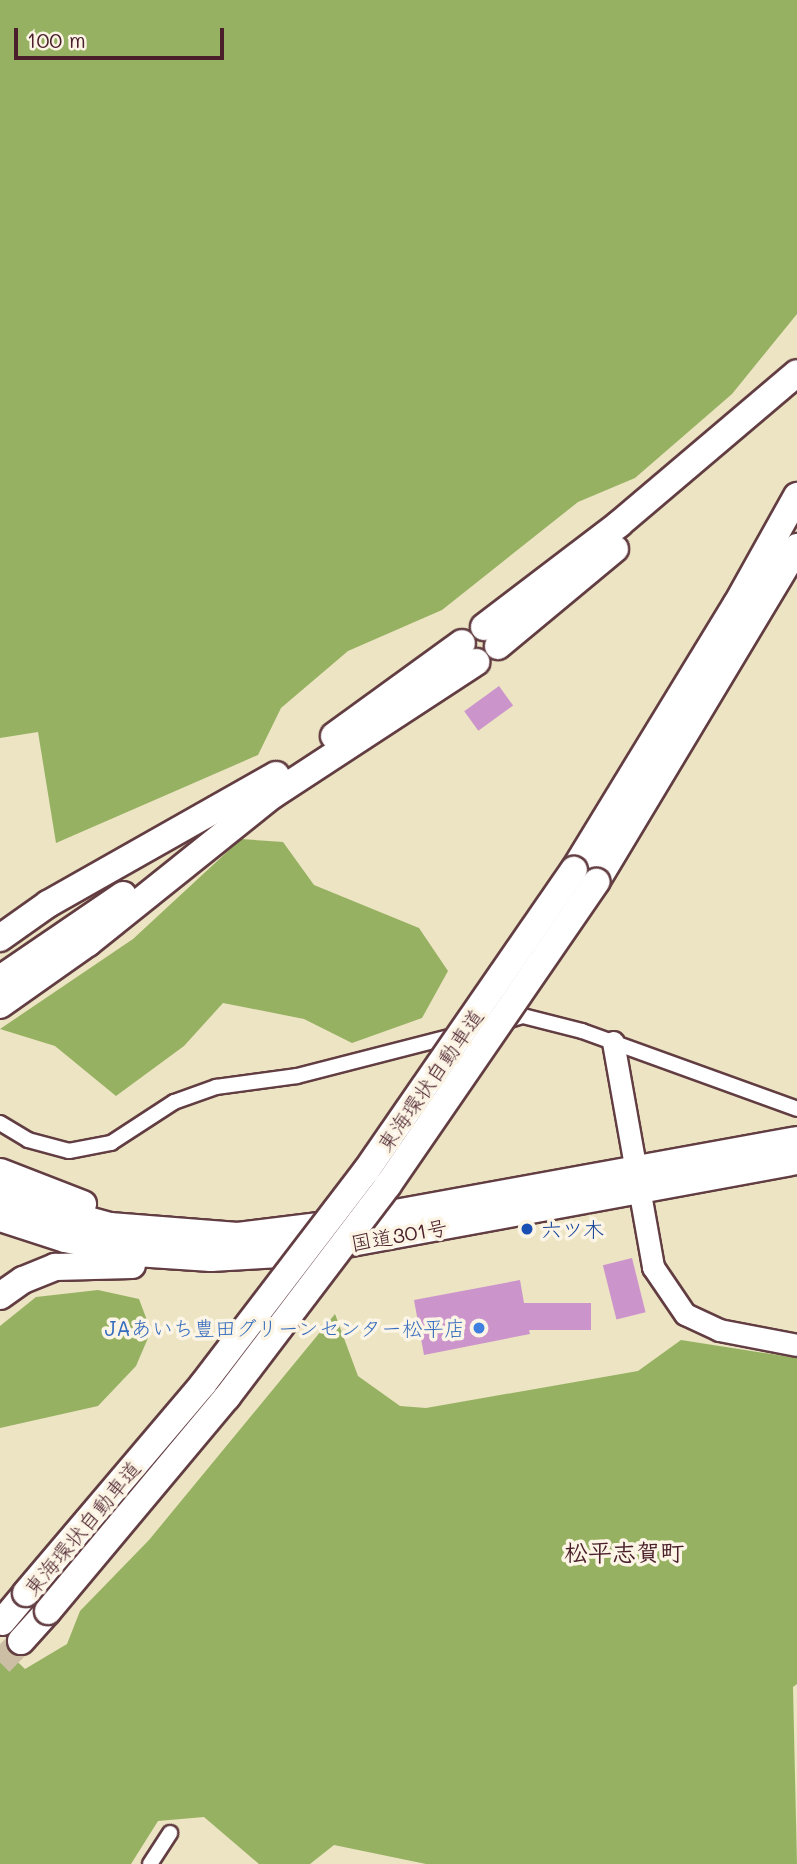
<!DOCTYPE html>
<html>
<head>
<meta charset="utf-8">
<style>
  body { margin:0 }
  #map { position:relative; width:797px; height:1864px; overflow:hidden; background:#ece4c3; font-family:Mali,"Klee One",sans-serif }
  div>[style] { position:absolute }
  .forest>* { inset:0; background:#97b162 }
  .building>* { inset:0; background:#cb95cb; transform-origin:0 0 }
  .highway-tunnel>* { height:26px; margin-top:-13px; transform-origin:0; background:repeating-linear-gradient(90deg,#ccbda5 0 26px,transparent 0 39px) }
  .roads { filter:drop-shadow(2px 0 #623d42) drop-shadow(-2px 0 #623d42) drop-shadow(0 2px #623d42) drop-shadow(0 -2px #623d42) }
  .street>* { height:14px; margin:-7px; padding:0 7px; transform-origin:7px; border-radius:7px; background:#fff }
  .secondary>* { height:21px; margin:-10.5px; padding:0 10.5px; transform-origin:10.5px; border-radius:10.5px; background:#fff }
  .highway>* { height:26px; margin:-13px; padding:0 13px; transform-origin:13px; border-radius:13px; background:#fff }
  .bridges { filter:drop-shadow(2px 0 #623d42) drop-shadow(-2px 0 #623d42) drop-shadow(0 2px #623d42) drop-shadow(0 -2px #623d42) }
  .highway-bridge>* { height:26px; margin:-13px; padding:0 13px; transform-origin:13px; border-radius:13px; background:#fff }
  .dots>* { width:19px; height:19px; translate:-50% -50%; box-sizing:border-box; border:4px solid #fcf5e5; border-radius:50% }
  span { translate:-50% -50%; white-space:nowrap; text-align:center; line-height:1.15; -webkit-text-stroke:7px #fcf5e5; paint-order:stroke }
  .street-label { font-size:21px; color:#4a1f2b }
  .transit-label { font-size:21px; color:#164399 }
  .left { translate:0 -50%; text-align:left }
  .shop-label { font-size:21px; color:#366cbe }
  .right { translate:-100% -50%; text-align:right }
  .quarter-label { font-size:24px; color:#4a1f2b; font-weight:700 }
  .scale { position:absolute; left:14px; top:28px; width:210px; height:32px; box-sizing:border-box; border:4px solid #4a1f2b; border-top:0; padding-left:9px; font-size:21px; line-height:24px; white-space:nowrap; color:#4a1f2b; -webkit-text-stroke:5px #fcf5e5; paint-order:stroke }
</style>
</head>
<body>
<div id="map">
  <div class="forest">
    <div style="clip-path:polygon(0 0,797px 0,797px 314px,732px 394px,635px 478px,578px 502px,442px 610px,348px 651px,281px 708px,258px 755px,56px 843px,38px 732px,0 738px)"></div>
    <div style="clip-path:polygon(241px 839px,283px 842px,314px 885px,419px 928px,448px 971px,422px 1018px,352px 1043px,304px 1019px,223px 1003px,184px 1046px,116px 1096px,55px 1046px,0 1029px,133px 939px)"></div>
    <div style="clip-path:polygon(98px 1290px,139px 1299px,151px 1331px,136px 1366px,98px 1406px,0 1428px,0 1326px,36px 1297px)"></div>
    <div style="clip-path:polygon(335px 1314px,358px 1376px,400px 1406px,426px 1408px,638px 1371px,681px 1340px,797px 1358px,797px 1684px,793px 1687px,797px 1864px,426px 1864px,334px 1845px,310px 1864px,259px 1864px,204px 1817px,158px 1821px,131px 1864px,0 1864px,0 1645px,25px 1669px,67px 1644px,80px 1611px,149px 1540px)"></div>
  </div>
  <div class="building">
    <div style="left:499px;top:686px;width:24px;height:43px;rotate:54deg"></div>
    <div style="left:632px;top:1258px;width:56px;height:30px;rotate:76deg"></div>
    <div style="clip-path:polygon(520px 1280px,524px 1303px,591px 1303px,591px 1330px,529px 1330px,530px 1334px,424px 1355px,414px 1300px)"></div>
  </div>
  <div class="highway-tunnel">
    <div style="left:0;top:1663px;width:30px;rotate:-46deg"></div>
  </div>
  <div class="roads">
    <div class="street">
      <div style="left:503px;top:1022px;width:21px;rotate:-17deg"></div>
      <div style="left:523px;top:1016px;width:61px;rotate:14.3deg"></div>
      <div style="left:582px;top:1031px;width:229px;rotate:19.9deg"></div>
      <div style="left:0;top:1123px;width:33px;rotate:31deg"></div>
      <div style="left:28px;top:1140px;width:42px;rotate:15deg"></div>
      <div style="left:69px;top:1151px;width:43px;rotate:-10.8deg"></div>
      <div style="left:111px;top:1143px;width:75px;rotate:-33.1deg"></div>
      <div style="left:174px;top:1102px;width:45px;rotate:-19.7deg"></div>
      <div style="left:216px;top:1087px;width:82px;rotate:-7.7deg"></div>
      <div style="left:297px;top:1076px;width:168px;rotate:-14.4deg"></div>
      <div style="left:150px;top:1864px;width:37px;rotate:-57deg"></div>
    </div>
    <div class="secondary">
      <div style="left:613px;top:1042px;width:229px;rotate:79.9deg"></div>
      <div style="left:653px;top:1267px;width:57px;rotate:55.8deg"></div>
      <div style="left:685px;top:1314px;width:38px;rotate:25deg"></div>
      <div style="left:719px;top:1330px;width:79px;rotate:10.9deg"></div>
    </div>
    <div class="highway">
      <div style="left:484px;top:627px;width:170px;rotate:-37.3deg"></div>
      <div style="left:619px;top:524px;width:233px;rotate:-40.3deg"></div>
      <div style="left:498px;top:646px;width:152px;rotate:-39.7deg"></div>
      <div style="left:334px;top:736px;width:158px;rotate:-36deg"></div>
      <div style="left:574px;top:870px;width:311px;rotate:-58.6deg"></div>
      <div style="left:736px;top:605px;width:125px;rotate:-60.8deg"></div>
      <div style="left:596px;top:882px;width:391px;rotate:-59deg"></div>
      <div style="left:0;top:938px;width:59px;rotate:-35.3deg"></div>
      <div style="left:48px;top:904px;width:262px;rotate:-29.5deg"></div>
      <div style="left:0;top:979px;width:149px;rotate:-34.3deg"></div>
      <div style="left:0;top:1005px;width:108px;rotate:-35.2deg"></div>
      <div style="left:88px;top:943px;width:237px;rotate:-38.7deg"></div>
      <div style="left:273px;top:795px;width:243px;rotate:-33.2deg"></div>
      <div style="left:0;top:1172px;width:89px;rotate:21.1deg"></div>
      <div style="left:0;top:1196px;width:114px;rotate:15.3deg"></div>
      <div style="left:110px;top:1226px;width:128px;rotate:4.5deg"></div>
      <div style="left:238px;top:1236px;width:98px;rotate:-7.1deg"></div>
      <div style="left:335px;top:1224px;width:470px;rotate:-10.3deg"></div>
      <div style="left:0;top:1218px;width:68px;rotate:17.9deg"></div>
      <div style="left:65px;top:1239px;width:72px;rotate:11.2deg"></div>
      <div style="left:136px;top:1253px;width:75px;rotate:3.8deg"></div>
      <div style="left:211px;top:1258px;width:86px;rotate:-3.3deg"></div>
      <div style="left:297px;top:1253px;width:508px;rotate:-10.43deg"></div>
      <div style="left:0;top:1296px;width:28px;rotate:-35deg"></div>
      <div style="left:23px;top:1280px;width:35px;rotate:-22deg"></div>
      <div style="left:55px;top:1267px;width:77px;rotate:-1.5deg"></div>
      <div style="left:2px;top:1622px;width:38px;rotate:-50deg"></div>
      <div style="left:21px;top:1641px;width:40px;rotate:-48deg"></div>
    </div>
  </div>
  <div class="bridges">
    <div class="highway-bridge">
      <div style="left:26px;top:1593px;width:274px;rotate:-49.7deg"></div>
      <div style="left:203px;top:1384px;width:268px;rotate:-52.6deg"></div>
      <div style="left:366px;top:1171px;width:366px;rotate:-55.4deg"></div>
      <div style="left:48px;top:1611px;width:279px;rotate:-50.1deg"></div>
      <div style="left:227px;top:1397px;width:266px;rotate:-52.8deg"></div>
      <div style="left:388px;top:1185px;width:368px;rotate:-55.5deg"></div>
    </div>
  </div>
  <div class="dots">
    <div style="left:527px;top:1229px;background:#1a4fb4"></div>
    <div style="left:479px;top:1328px;background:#3f7fe0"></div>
  </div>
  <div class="street-label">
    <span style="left:430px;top:1080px;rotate:-55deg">東海環状自動車道</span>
    <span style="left:399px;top:1235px;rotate:-10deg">国道301号</span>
    <span style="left:82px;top:1528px;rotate:-50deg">東海環状自動車道</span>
  </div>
  <div class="transit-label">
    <span class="left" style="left:541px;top:1229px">六ツ木</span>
  </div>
  <div class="shop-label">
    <span class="right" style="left:465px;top:1328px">JAあいち豊田グリーンセンター松平店</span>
  </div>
  <div class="quarter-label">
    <span style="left:624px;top:1552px">松平志賀町</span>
  </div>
  <div class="scale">100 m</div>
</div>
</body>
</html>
